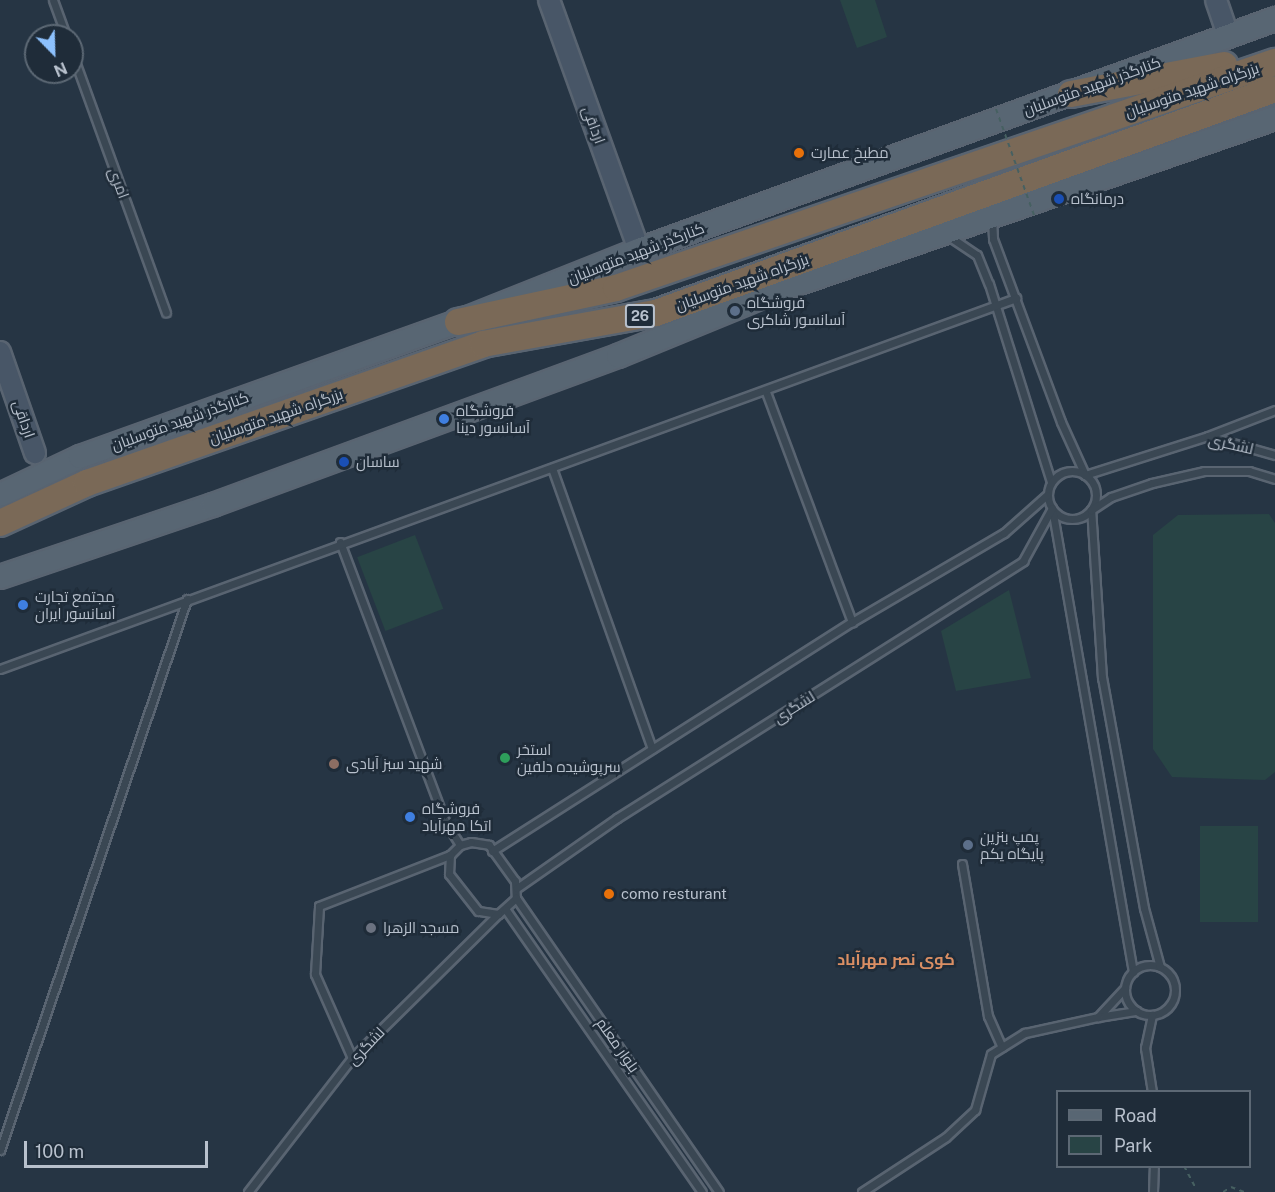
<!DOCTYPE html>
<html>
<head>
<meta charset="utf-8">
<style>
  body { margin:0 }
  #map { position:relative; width:1275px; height:1192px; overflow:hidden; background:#263544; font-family:"Public Sans",Cairo,sans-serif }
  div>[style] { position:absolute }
  .green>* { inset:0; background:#284445; transform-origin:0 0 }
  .path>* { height:2px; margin-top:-1px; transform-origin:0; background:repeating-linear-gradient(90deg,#466061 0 4.5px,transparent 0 9px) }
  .roads { filter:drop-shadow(2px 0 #596471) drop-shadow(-2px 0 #596471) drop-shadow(0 2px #596471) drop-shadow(0 -2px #596471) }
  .lane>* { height:7px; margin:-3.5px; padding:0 3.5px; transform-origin:3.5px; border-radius:3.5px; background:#3a4753 }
  .lane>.ring { margin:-3.5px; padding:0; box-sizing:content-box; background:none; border:7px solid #3a4753; border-radius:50% }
  .secondary>* { height:20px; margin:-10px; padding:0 10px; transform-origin:10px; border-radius:10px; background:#485667 }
  .primary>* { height:22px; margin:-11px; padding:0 11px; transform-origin:11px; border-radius:11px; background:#586673 }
  .highway>* { height:26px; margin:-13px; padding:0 13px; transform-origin:13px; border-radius:13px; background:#7a6957 }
  .path-bridge>* { height:2px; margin-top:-1px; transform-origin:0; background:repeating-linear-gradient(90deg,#466061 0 4.5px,transparent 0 9px) }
  .dots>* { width:16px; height:16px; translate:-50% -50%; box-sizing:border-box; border:3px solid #1f2c39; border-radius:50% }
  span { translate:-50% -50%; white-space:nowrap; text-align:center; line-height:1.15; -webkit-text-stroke:5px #1f2c39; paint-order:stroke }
  .shield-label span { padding:2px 4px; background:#1f2c39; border:2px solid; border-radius:4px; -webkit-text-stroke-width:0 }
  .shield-label { font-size:14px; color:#b8c1cd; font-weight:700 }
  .street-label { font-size:15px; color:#b8c1cd }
  .poi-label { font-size:15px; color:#b8c1cd }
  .left { translate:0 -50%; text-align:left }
  .neighbourhood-label { font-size:16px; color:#db8f64; font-weight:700 }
  .legend { position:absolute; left:1056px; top:1090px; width:195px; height:78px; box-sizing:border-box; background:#1f2c39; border:2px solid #5c6874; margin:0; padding:8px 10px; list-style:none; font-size:18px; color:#b8c1cd }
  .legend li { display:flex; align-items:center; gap:12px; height:30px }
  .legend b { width:30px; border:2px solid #5c6874 }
  .north { position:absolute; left:24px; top:24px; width:60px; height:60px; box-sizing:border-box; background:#1f2c39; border:2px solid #5c6874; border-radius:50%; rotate:157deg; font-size:16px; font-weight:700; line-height:24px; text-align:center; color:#b8c1cd }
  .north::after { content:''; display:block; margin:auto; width:21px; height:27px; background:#8dc1fd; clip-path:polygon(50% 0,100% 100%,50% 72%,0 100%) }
  .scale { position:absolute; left:24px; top:1141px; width:184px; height:27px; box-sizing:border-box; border:3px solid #b8c1cd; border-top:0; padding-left:8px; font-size:18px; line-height:21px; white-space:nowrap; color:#b8c1cd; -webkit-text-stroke:4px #1f2c39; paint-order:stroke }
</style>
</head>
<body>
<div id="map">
  <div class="green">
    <div style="clip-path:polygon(840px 0,875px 0,887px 37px,857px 48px)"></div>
    <div style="clip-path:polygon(1269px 514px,1275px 523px,1275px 772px,1265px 780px,1172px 777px,1153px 749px,1153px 535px,1178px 515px)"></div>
    <div style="left:415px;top:535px;width:79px;height:62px;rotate:69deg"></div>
    <div style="clip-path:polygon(1009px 590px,1031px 678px,956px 691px,941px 631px)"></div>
    <div style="left:1200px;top:826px;width:58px;height:96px"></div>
  </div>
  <div class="path">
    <div style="left:1184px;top:1166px;width:24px;rotate:62deg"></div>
    <div style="left:1223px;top:1192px;width:9px;rotate:-32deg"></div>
    <div style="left:1231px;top:1187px;width:14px;rotate:21deg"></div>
  </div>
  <div class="roads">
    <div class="lane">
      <div style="left:53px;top:0;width:38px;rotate:70deg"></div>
      <div style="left:72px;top:53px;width:276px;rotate:70.1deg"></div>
      <div style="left:992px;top:219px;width:20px;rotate:87deg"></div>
      <div style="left:993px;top:239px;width:195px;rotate:69.6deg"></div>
      <div style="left:1061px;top:422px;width:58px;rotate:65.6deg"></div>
      <div style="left:1085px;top:475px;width:129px;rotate:-17.6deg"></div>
      <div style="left:1208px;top:436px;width:70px;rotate:15.8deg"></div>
      <div style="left:950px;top:237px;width:32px;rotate:34deg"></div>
      <div style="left:977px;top:255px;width:31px;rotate:68deg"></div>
      <div style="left:989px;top:284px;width:207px;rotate:72.6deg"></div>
      <div style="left:766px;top:392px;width:246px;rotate:69.5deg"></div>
      <div style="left:1208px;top:436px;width:72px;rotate:-21.2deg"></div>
      <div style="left:552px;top:468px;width:298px;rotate:70.4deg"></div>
      <div class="ring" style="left:1048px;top:471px;width:41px;height:41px"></div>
      <div style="left:1052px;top:508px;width:471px;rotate:80.1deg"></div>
      <div style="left:340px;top:542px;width:298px;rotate:69.4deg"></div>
      <div style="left:445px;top:821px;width:28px;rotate:58deg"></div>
      <div style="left:0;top:669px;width:1082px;rotate:-20.06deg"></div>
      <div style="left:471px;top:842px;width:18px;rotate:9deg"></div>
      <div style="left:489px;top:845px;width:44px;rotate:54.2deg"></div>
      <div style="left:515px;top:881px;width:17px;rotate:87deg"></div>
      <div style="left:516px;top:898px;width:24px;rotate:138deg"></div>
      <div style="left:498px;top:914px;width:20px;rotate:-171deg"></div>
      <div style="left:478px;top:911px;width:47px;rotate:-128.1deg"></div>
      <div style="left:449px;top:874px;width:19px;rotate:-87deg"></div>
      <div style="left:450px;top:855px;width:14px;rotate:-45deg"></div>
      <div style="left:460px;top:845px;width:11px;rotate:-15deg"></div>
      <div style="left:492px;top:851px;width:427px;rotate:-32.5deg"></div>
      <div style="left:852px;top:622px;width:176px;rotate:-30.4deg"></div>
      <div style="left:1004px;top:533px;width:57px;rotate:-41.5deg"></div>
      <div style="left:962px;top:864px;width:154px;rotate:80.3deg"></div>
      <div style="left:988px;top:1016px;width:34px;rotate:66deg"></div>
      <div style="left:517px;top:888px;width:122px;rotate:-35deg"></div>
      <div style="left:617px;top:818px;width:481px;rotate:-32.3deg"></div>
      <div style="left:1023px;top:561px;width:60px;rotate:-61.3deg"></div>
      <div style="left:516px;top:898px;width:357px;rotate:55.4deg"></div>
      <div style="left:506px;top:910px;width:343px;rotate:55.2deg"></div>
      <div class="ring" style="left:1125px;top:965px;width:43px;height:43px"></div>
      <div style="left:1160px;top:967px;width:61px;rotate:-105.2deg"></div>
      <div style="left:1144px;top:908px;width:234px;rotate:-100.3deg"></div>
      <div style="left:1102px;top:678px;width:168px;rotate:-93.7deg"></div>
      <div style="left:1091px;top:510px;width:24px;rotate:-33deg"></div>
      <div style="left:1111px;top:497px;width:43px;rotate:-18.9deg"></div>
      <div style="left:1152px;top:483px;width:53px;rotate:-13deg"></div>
      <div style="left:1204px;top:471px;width:45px"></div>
      <div style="left:1249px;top:471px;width:27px;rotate:17deg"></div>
      <div style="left:1125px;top:988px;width:40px;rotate:133deg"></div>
      <div style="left:1098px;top:1017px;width:39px;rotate:-9deg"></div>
      <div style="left:352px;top:1058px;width:92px;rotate:-113.8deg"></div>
      <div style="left:315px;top:974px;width:68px;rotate:-86.6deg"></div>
      <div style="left:319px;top:906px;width:141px;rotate:-21.3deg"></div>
      <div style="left:1152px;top:1092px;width:45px;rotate:-99deg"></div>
      <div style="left:1145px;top:1048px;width:34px;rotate:-78deg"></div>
      <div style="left:0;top:1150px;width:582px;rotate:-71.25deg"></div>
      <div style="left:248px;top:1192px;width:170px;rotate:-52.2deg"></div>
      <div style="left:352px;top:1058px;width:205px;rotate:-44.6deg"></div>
      <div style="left:862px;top:1192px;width:100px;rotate:-33.2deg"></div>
      <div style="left:946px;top:1137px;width:40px;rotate:-43deg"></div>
      <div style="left:975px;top:1110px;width:58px;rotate:-74.1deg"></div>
      <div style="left:991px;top:1054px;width:40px;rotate:-32deg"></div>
      <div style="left:1025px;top:1033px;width:75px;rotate:-12.4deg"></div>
      <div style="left:1153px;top:1192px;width:26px;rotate:-88deg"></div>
    </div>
    <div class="secondary">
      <div style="left:549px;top:0;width:266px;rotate:70.2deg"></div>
      <div style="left:1216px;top:0;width:37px;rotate:71deg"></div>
      <div style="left:0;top:352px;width:107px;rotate:70.9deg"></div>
    </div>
    <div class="primary">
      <div style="left:0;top:495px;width:89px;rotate:-25.4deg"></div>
      <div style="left:80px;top:457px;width:401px;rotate:-19.7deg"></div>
      <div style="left:458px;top:322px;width:195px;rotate:-21.7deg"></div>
      <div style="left:639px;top:250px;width:677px;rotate:-19.96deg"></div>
      <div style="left:0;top:577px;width:225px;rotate:-18.7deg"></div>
      <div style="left:213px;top:505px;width:432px;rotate:-20.2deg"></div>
      <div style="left:618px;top:356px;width:174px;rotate:-22.3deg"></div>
      <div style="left:779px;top:290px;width:525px;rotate:-19.13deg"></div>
    </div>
    <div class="highway">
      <div style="left:1071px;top:94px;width:156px;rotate:-10.7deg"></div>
      <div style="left:458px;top:322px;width:162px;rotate:-12.1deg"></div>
      <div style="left:616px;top:288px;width:697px;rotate:-18.93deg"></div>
      <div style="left:0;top:523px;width:96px;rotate:-24.7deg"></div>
      <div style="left:87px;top:483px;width:420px;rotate:-19.3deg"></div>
      <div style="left:483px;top:344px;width:176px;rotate:-10.2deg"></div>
      <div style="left:656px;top:313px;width:658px;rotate:-19.89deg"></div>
    </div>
  </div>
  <div class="path-bridge">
    <div style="left:996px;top:109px;width:116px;rotate:70.3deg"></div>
  </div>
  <div class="dots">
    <div style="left:799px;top:153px;background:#e8710a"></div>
    <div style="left:1059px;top:199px;background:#1a4fb4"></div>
    <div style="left:735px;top:311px;background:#5c6f8a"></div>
    <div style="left:444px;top:419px;background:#3f7fe0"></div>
    <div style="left:344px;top:462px;background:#1a4fb4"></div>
    <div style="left:23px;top:605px;background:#3f7fe0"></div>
    <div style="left:505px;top:758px;background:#2e9e5b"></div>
    <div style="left:334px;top:764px;background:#8d6e63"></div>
    <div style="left:410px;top:817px;background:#3f7fe0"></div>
    <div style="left:968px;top:845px;background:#5c6f8a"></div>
    <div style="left:609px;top:894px;background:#e8710a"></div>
    <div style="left:371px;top:928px;background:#6b7280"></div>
  </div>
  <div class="shield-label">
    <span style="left:640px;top:316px">26</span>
  </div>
  <div class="street-label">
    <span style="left:1092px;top:86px;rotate:-20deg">کنارگذر شهید متوسلیان</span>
    <span style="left:1192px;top:90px;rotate:-19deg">بزرگراه شهید متوسلیان</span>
    <span style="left:594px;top:125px;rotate:70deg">ارداقی</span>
    <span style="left:119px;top:183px;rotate:70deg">امری</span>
    <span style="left:636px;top:253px;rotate:-21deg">کنارگذر شهید متوسلیان</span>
    <span style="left:742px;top:282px;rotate:-20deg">بزرگراه شهید متوسلیان</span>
    <span style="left:276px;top:416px;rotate:-19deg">بزرگراه شهید متوسلیان</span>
    <span style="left:24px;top:419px;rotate:71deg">ارداقی</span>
    <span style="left:180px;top:421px;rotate:-20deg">کنارگذر شهید متوسلیان</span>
    <span style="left:1231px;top:444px;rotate:13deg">لشگری</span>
    <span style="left:794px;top:707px;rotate:-32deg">لشگری</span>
    <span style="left:618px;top:1045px;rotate:55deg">بلوار معلم</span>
    <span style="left:366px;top:1046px;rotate:-46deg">لشگری</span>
  </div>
  <div class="poi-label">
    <span class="left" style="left:811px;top:153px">مطبخ عمارت</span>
    <span class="left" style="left:1071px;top:199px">درمانگاه</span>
    <span class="left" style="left:747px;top:311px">فروشگاه<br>آسانسور شاکری</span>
    <span class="left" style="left:456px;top:419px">فروشگاه<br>آسانسور دینا</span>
    <span class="left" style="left:356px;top:462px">ساسان</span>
    <span class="left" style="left:35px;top:605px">مجتمع تجارت<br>آسانسور ایران</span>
    <span class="left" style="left:517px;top:758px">استخر<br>سرپوشیده دلفین</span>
    <span class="left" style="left:346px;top:764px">شهید سبز آبادی</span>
    <span class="left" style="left:422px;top:817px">فروشگاه<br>اتکا مهرآباد</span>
    <span class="left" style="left:980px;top:845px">پمپ بنزين<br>پايگاه يكم</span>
    <span class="left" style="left:621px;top:894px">como resturant</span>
    <span class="left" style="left:383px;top:928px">مسجد الزهرا</span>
  </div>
  <div class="neighbourhood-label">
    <span style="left:896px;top:960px">کوی نصر مهرآباد</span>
  </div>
  <ul class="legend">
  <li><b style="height:8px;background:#586673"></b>Road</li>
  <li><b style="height:16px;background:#284445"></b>Park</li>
  </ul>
  <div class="north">N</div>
  <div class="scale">100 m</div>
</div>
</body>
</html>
